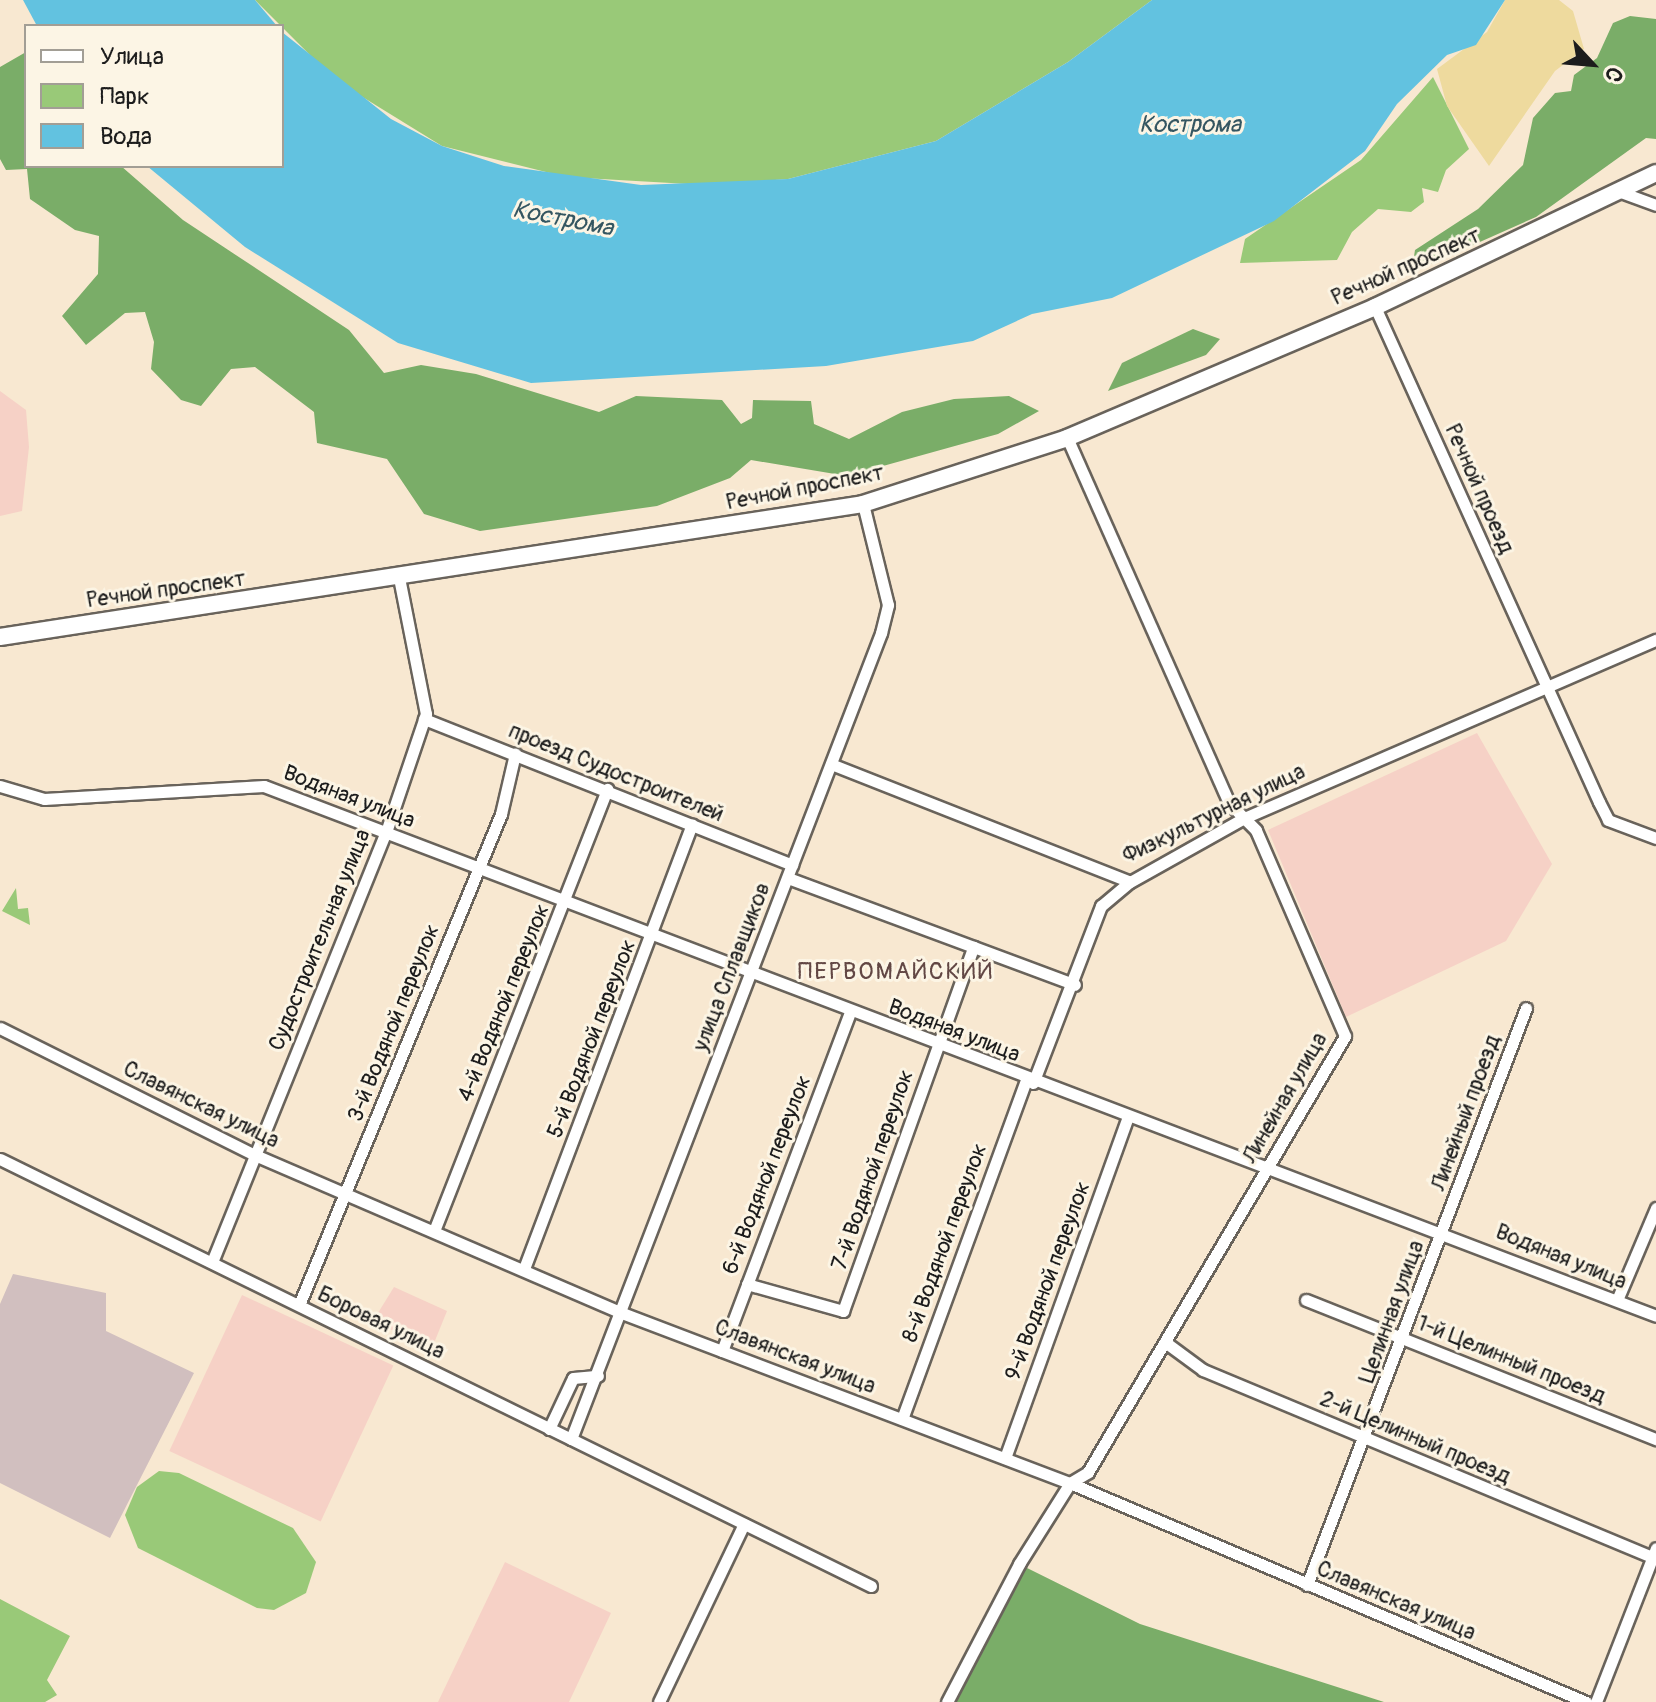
<!DOCTYPE html>
<html>
<head>
<meta charset="utf-8">
<style>
  body { margin:0 }
  #map { position:relative; width:1656px; height:1702px; overflow:hidden; background:#f8e8d1; font-family:Pangolin,sans-serif }
  div>[style] { position:absolute }
  .built>* { inset:0; background:#f6d1c6; transform-origin:0 0 }
  .industrial>* { inset:0; background:#d1bfbf }
  .green>* { inset:0; background:#99c978 }
  .forest>* { inset:0; background:#7aad68 }
  .sand>* { inset:0; background:#eeda9e }
  .water>* { inset:0; background:#62c2e0 }
  .roads { filter:drop-shadow(2px 0 #69635b) drop-shadow(-2px 0 #69635b) drop-shadow(0 2px #69635b) drop-shadow(0 -2px #69635b) }
  .street>* { height:11px; margin:-5.5px; padding:0 5.5px; transform-origin:5.5px; border-radius:5.5px; background:#fff }
  .secondary>* { height:16px; margin:-8px; padding:0 8px; transform-origin:8px; border-radius:8px; background:#fff }
  span { translate:-50% -50%; white-space:nowrap; text-align:center; line-height:1.15; -webkit-text-stroke:6px #fcf5e5; paint-order:stroke }
  .street-label { font-size:22px; color:#1c1c1c }
  .water-label { font-size:24px; color:#345661; font-style:italic }
  .neighbourhood-label { font-size:24px; color:#624744; letter-spacing:2px }
  .legend { position:absolute; left:24px; top:24px; width:260px; height:144px; box-sizing:border-box; background:#fcf5e5; border:2px solid #a29e95; margin:0; padding:10px 14px; list-style:none; font-size:24px; color:#1c1c1c }
  .legend li { display:flex; align-items:center; gap:16px; height:40px }
  .legend b { width:40px; border:2px solid #a29e95 }
  .north { position:absolute; left:1552px; top:24px; width:80px; height:80px; -webkit-text-stroke:6px #fcf5e5; paint-order:stroke; rotate:116deg; font-size:22px; font-weight:700; line-height:32px; text-align:center; color:#1c1c1c }
  .north::after { content:''; display:block; margin:auto; width:28px; height:36px; background:#1c1c1c; clip-path:polygon(50% 0,100% 100%,50% 72%,0 100%) }
</style>
</head>
<body>
<div id="map">
  <div class="built">
    <div style="clip-path:polygon(0 391px,26px 410px,29px 447px,22px 511px,0 516px)"></div>
    <div style="clip-path:polygon(1477px 733px,1552px 864px,1506px 941px,1346px 1017px,1268px 830px)"></div>
    <div style="clip-path:polygon(394px 1287px,447px 1311px,434px 1343px,422px 1344px,373px 1321px)"></div>
    <div style="left:242px;top:1295px;width:167px;height:172px;rotate:25deg"></div>
    <div style="clip-path:polygon(505px 1562px,611px 1613px,569px 1702px,438px 1702px)"></div>
  </div>
  <div class="industrial">
    <div style="clip-path:polygon(13px 1274px,106px 1293px,106px 1331px,194px 1373px,110px 1538px,0 1483px,0 1304px)"></div>
  </div>
  <div class="green">
    <div style="clip-path:polygon(255px 0,1152px 0,1068px 62px,936px 141px,788px 179px,706px 185px,566px 177px,442px 146px,335px 80px)"></div>
    <div style="clip-path:polygon(1433px 77px,1469px 149px,1446px 170px,1438px 192px,1422px 188px,1424px 202px,1411px 212px,1378px 209px,1352px 232px,1337px 260px,1240px 263px,1245px 239px,1361px 160px)"></div>
    <div style="clip-path:polygon(16px 888px,18px 909px,28px 908px,30px 925px,2px 911px)"></div>
    <div style="clip-path:polygon(159px 1471px,179px 1473px,293px 1528px,316px 1562px,306px 1593px,274px 1610px,257px 1608px,138px 1548px,125px 1515px,137px 1487px)"></div>
    <div style="clip-path:polygon(0 1599px,70px 1636px,47px 1680px,57px 1695px,45px 1702px,0 1702px)"></div>
  </div>
  <div class="forest">
    <div style="clip-path:polygon(1630px 16px,1656px 19px,1656px 139px,1646px 138px,1536px 217px,1428px 265px,1413px 263px,1415px 250px,1478px 209px,1523px 165px,1533px 118px,1555px 93px,1571px 91px,1574px 75px,1597px 58px,1613px 23px)"></div>
    <div style="clip-path:polygon(26px 52px,26px 166px,121px 166px,183px 220px,349px 330px,384px 373px,421px 365px,476px 374px,599px 412px,636px 396px,722px 400px,741px 424px,752px 418px,753px 400px,811px 401px,814px 424px,849px 439px,902px 412px,954px 399px,1009px 396px,1039px 411px,998px 434px,847px 476px,751px 460px,730px 478px,657px 506px,480px 531px,424px 514px,387px 459px,317px 443px,314px 412px,255px 367px,231px 369px,201px 406px,181px 400px,151px 369px,154px 342px,145px 312px,125px 313px,86px 345px,62px 316px,98px 274px,99px 236px,75px 230px,30px 199px,27px 169px,6px 170px,0 159px,0 67px)"></div>
    <div style="clip-path:polygon(1193px 329px,1220px 339px,1206px 355px,1108px 391px,1122px 363px)"></div>
    <div style="clip-path:polygon(1019px 1564px,1140px 1624px,1384px 1702px,947px 1702px)"></div>
  </div>
  <div class="sand">
    <div style="clip-path:polygon(1505px 0,1559px 0,1573px 11px,1584px 49px,1555px 71px,1489px 166px,1447px 106px,1437px 69px,1487px 32px)"></div>
  </div>
  <div class="water">
    <div style="clip-path:polygon(23px 0,255px 0,277px 26px,37px 26px)"></div>
    <div style="clip-path:polygon(1152px 0,1505px 0,1476px 45px,1447px 55px,1397px 104px,1365px 151px,1274px 221px,1112px 298px,1032px 314px,973px 341px,826px 366px,531px 383px,398px 343px,245px 247px,147px 166px,282px 166px,282px 32px,391px 119px,442px 146px,504px 166px,641px 185px,788px 179px,936px 141px,1068px 62px)"></div>
  </div>
  <div class="roads">
    <div class="street">
      <div style="left:1618px;top:191px;width:40px;rotate:20.2deg"></div>
      <div style="left:1375px;top:307px;width:543px;rotate:65.65deg"></div>
      <div style="left:1599px;top:802px;width:20px;rotate:63deg"></div>
      <div style="left:1608px;top:820px;width:51px;rotate:20.6deg"></div>
      <div style="left:424px;top:719px;width:396px;rotate:21.6deg"></div>
      <div style="left:831px;top:764px;width:321px;rotate:21.5deg"></div>
      <div style="left:1130px;top:882px;width:131px;rotate:-29.3deg"></div>
      <div style="left:1244px;top:818px;width:449px;rotate:-23.4deg"></div>
      <div style="left:0;top:786px;width:46px;rotate:16.5deg"></div>
      <div style="left:44px;top:799px;width:220px;rotate:-3.4deg"></div>
      <div style="left:264px;top:786px;width:1489px;rotate:20.84deg"></div>
      <div style="left:788px;top:878px;width:306px;rotate:20.4deg"></div>
      <div style="left:0;top:1028px;width:285px;rotate:26.5deg"></div>
      <div style="left:255px;top:1155px;width:400px;rotate:23.3deg"></div>
      <div style="left:622px;top:1313px;width:479px;rotate:20.8deg"></div>
      <div style="left:1070px;top:1483px;width:561px;rotate:23deg"></div>
      <div style="left:1033px;top:1083px;width:190px;rotate:-69deg"></div>
      <div style="left:1101px;top:906px;width:38px;rotate:-40deg"></div>
      <div style="left:0;top:1159px;width:970px;rotate:26.12deg"></div>
      <div style="left:434px;top:1231px;width:475px;rotate:-68.6deg"></div>
      <div style="left:212px;top:1262px;width:464px;rotate:-68deg"></div>
      <div style="left:386px;top:832px;width:125px;rotate:-71.3deg"></div>
      <div style="left:426px;top:714px;width:139px;rotate:-101.2deg"></div>
      <div style="left:525px;top:1266px;width:472px;rotate:-69.3deg"></div>
      <div style="left:747px;top:1284px;width:100px;rotate:15.7deg"></div>
      <div style="left:843px;top:1311px;width:387px;rotate:-70.3deg"></div>
      <div style="left:1306px;top:1300px;width:377px;rotate:21.7deg"></div>
      <div style="left:1617px;top:1300px;width:100px;rotate:-67deg"></div>
      <div style="left:299px;top:1305px;width:531px;rotate:-67.64deg"></div>
      <div style="left:501px;top:814px;width:62px;rotate:-76.9deg"></div>
      <div style="left:1165px;top:1342px;width:47px;rotate:36.4deg"></div>
      <div style="left:1203px;top:1370px;width:491px;rotate:22.6deg"></div>
      <div style="left:722px;top:1351px;width:361px;rotate:-69.3deg"></div>
      <div style="left:902px;top:1419px;width:361px;rotate:-69.9deg"></div>
      <div style="left:549px;top:1429px;width:56px;rotate:-64.8deg"></div>
      <div style="left:573px;top:1378px;width:25px;rotate:-5deg"></div>
      <div style="left:571px;top:1439px;width:864px;rotate:-68.96deg"></div>
      <div style="left:881px;top:633px;width:29px;rotate:-76deg"></div>
      <div style="left:888px;top:605px;width:104px;rotate:-103.9deg"></div>
      <div style="left:1005px;top:1458px;width:363px;rotate:-70.2deg"></div>
      <div style="left:1307px;top:1585px;width:617px;rotate:-69.22deg"></div>
      <div style="left:659px;top:1702px;width:197px;rotate:-64.5deg"></div>
      <div style="left:947px;top:1702px;width:156px;rotate:-62.4deg"></div>
      <div style="left:1019px;top:1564px;width:96px;rotate:-57.8deg"></div>
      <div style="left:1070px;top:1483px;width:21px;rotate:-31deg"></div>
      <div style="left:1088px;top:1472px;width:506px;rotate:-59.48deg"></div>
      <div style="left:1345px;top:1036px;width:224px;rotate:-113.4deg"></div>
      <div style="left:1256px;top:830px;width:38px;rotate:-135deg"></div>
      <div style="left:1229px;top:803px;width:399px;rotate:-113.9deg"></div>
      <div style="left:1596px;top:1702px;width:165px;rotate:-68.7deg"></div>
    </div>
    <div class="secondary">
      <div style="left:0;top:637px;width:873px;rotate:-8.76deg"></div>
      <div style="left:863px;top:504px;width:214px;rotate:-17.9deg"></div>
      <div style="left:1067px;top:438px;width:335px;rotate:-23deg"></div>
      <div style="left:1375px;top:307px;width:311px;rotate:-25.5deg"></div>
    </div>
  </div>
  <div class="street-label">
    <span style="left:1406px;top:267px;rotate:-24deg">Речной проспект</span>
    <span style="left:805px;top:488px;rotate:-11deg">Речной проспект</span>
    <span style="left:1479px;top:489px;rotate:66deg">Речной проезд</span>
    <span style="left:166px;top:590px;rotate:-8deg">Речной проспект</span>
    <span style="left:616px;top:773px;rotate:22deg">проезд Судостроителей</span>
    <span style="left:349px;top:797px;rotate:21deg">Водяная улица</span>
    <span style="left:1214px;top:814px;rotate:-26deg">Физкультурная улица</span>
    <span style="left:320px;top:940px;rotate:-68deg">Судостроительная улица</span>
    <span style="left:732px;top:967px;rotate:-69deg">улица Сплавщиков</span>
    <span style="left:504px;top:1003px;rotate:-68deg">4-й Водяной переулок</span>
    <span style="left:394px;top:1023px;rotate:-68deg">3-й Водяной переулок</span>
    <span style="left:954px;top:1031px;rotate:21deg">Водяная улица</span>
    <span style="left:592px;top:1039px;rotate:-69deg">5-й Водяной переулок</span>
    <span style="left:1285px;top:1098px;rotate:-60deg">Линейная улица</span>
    <span style="left:201px;top:1105px;rotate:26deg">Славянская улица</span>
    <span style="left:1466px;top:1113px;rotate:-70deg">Линейный проезд</span>
    <span style="left:873px;top:1170px;rotate:-71deg">7-й Водяной переулок</span>
    <span style="left:767px;top:1175px;rotate:-69deg">6-й Водяной переулок</span>
    <span style="left:945px;top:1243px;rotate:-70deg">8-й Водяной переулок</span>
    <span style="left:1561px;top:1257px;rotate:22deg">Водяная улица</span>
    <span style="left:1048px;top:1281px;rotate:-70deg">9-й Водяной переулок</span>
    <span style="left:1392px;top:1312px;rotate:-70deg">Целинная улица</span>
    <span style="left:381px;top:1323px;rotate:26deg">Боровая улица</span>
    <span style="left:795px;top:1357px;rotate:21deg">Славянская улица</span>
    <span style="left:1511px;top:1360px;rotate:22deg">1-й Целинный проезд</span>
    <span style="left:1415px;top:1438px;rotate:23deg">2-й Целинный проезд</span>
    <span style="left:1396px;top:1601px;rotate:23deg">Славянская улица</span>
  </div>
  <div class="water-label">
    <span style="left:1190px;top:125px">Кострома</span>
    <span style="left:563px;top:219px;rotate:11deg">Кострома</span>
  </div>
  <div class="neighbourhood-label">
    <span style="left:896px;top:972px">ПЕРВОМАЙСКИЙ</span>
  </div>
  <ul class="legend">
  <li><b style="height:10px;background:#fff"></b>Улица</li>
  <li><b style="height:22px;background:#99c978"></b>Парк</li>
  <li><b style="height:22px;background:#62c2e0"></b>Вода</li>
  </ul>
  <div class="north">С</div>
</div>
</body>
</html>
